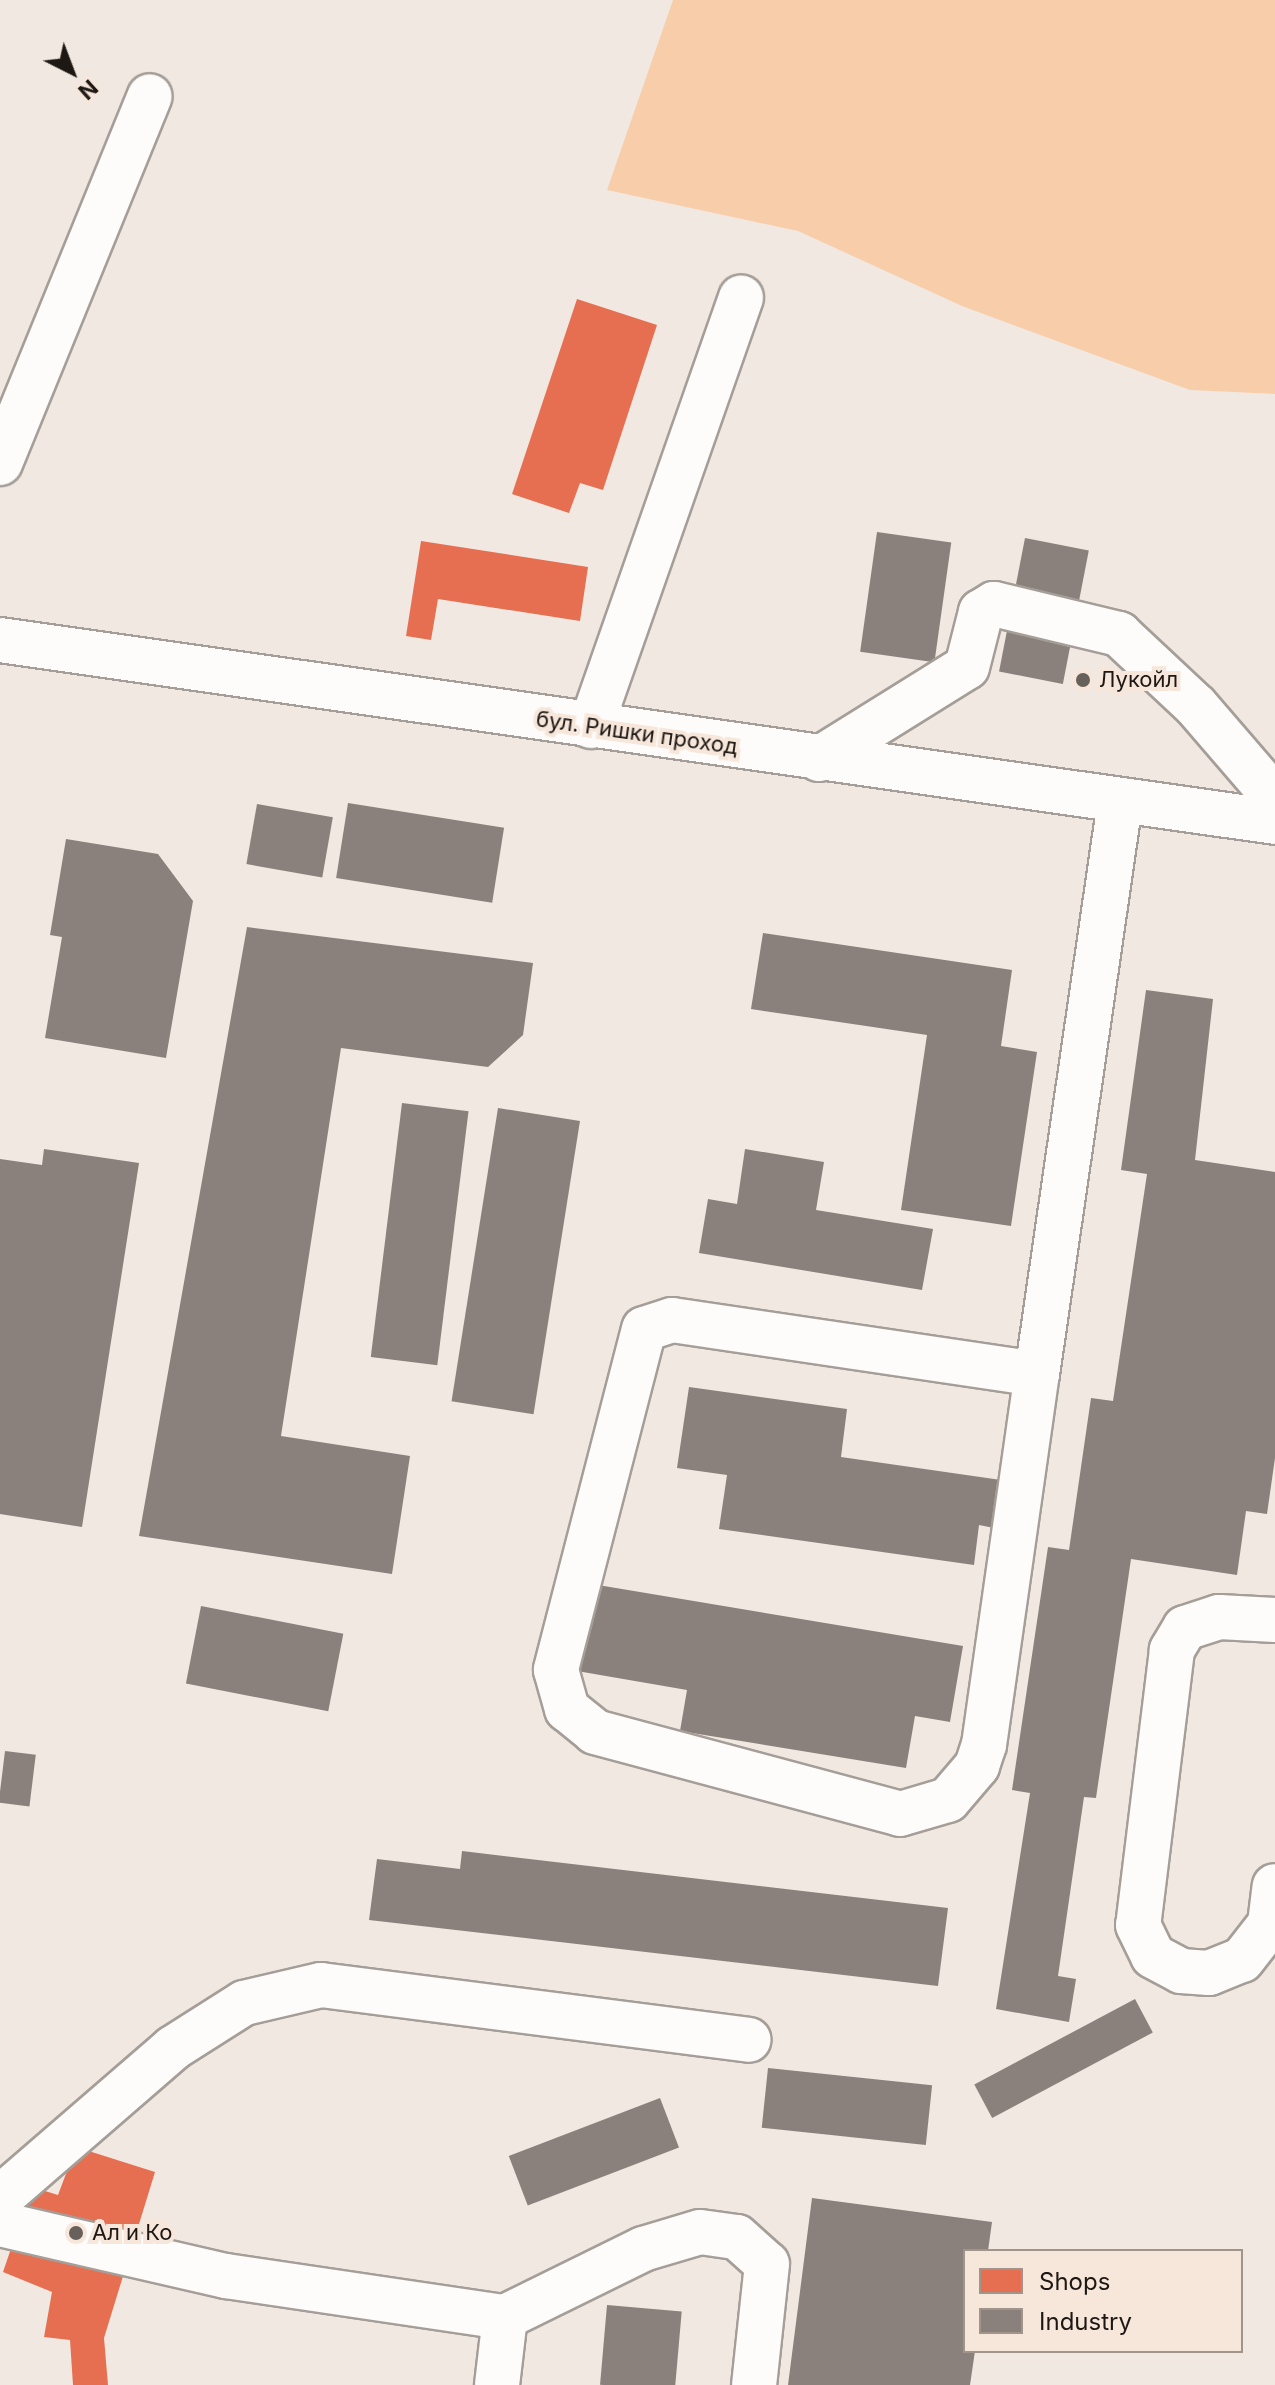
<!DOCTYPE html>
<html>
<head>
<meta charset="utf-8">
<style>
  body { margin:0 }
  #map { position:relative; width:1275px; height:2385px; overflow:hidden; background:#f1e8e1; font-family:Inter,sans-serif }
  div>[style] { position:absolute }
  .green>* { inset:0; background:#f8ceaa }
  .shops>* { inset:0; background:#e76f51 }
  .industry>* { inset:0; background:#8a817c; transform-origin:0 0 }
  .roads { filter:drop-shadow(2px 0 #a59e98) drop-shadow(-2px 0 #a59e98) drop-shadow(0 2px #a59e98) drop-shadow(0 -2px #a59e98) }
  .minor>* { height:44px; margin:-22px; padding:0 22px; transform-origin:22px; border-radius:22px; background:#fdfcfa }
  .major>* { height:44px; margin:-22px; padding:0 22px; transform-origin:22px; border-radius:22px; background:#fdfcfa }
  .dots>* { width:22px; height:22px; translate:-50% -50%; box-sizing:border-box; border:4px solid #f7e7db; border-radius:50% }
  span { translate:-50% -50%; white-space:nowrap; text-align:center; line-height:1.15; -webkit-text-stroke:8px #f7e7db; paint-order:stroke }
  .poi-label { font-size:22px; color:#1d1814 }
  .left { translate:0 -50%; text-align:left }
  .street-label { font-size:22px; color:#1d1814 }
  .legend { position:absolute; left:963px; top:2249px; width:280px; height:104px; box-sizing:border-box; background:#f7e7db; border:2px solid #a0948b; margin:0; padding:10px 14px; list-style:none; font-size:24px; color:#1d1814 }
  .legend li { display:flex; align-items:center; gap:16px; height:40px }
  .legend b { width:40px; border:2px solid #a0948b }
  .north { position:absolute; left:32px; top:32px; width:80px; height:80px; -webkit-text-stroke:6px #f7e7db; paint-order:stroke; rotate:138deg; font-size:22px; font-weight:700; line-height:32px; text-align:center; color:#1d1814 }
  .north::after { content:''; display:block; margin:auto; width:28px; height:36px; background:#1d1814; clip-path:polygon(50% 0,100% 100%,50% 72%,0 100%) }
</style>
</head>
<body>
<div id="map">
  <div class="green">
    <div style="clip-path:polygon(673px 0,1275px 0,1275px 394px,1190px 390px,962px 306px,798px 231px,607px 190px)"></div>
  </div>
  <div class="shops">
    <div style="clip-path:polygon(577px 299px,657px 325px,603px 490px,580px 483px,569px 513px,512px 494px)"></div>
    <div style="clip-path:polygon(421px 541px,588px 567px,580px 621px,438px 599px,431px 640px,406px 636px)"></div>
    <div style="clip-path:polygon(76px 2147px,155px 2172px,104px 2338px,108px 2385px,73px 2385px,70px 2340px,44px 2337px,52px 2292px,3px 2272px,32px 2187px,58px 2195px)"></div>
  </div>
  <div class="industry">
    <div style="left:877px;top:532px;width:75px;height:121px;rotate:8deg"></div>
    <div style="left:1025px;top:538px;width:65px;height:136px;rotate:11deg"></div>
    <div style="left:348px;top:803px;width:158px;height:76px;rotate:9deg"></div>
    <div style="left:257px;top:804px;width:77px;height:61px;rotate:10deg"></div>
    <div style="clip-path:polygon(66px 839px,158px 854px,193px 901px,166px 1058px,45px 1038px,62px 937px,50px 935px)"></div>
    <div style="clip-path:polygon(247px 927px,533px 963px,523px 1035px,488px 1067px,341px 1048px,281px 1436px,410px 1456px,392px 1574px,139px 1536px)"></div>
    <div style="clip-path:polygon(763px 933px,1012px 970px,1001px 1046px,1037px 1052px,1011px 1226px,901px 1210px,927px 1035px,751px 1009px)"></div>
    <div style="clip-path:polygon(1146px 990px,1213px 999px,1195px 1160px,1275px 1172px,1275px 1458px,1267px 1514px,1246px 1511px,1237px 1575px,1131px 1559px,1096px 1798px,1084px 1797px,1058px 1976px,1076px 1979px,1069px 2022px,996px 2009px,1030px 1793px,1012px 1790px,1048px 1547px,1069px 1550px,1091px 1398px,1113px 1401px,1147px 1174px,1121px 1170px)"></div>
    <div style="left:402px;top:1103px;width:67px;height:256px;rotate:7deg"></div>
    <div style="left:498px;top:1108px;width:83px;height:297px;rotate:9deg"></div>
    <div style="clip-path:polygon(44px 1149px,139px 1163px,82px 1527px,0 1514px,0 1159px,42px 1165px)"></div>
    <div style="clip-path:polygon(745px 1149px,824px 1162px,816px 1210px,933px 1229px,922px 1290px,699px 1253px,708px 1199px,737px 1204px)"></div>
    <div style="clip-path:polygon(689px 1387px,847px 1409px,841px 1457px,1001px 1480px,994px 1528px,979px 1525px,974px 1565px,719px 1529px,727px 1475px,677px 1468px)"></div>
    <div style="clip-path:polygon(592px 1584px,963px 1646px,950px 1722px,915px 1716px,906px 1768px,680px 1731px,687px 1690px,577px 1671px)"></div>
    <div style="left:201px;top:1606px;width:145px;height:79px;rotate:11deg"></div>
    <div style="left:5px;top:1751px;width:31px;height:52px;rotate:7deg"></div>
    <div style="clip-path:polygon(462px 1851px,948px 1908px,938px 1986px,369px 1920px,377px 1859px,460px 1869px)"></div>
    <div style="left:1135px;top:1999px;width:38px;height:182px;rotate:62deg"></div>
    <div style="left:768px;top:2068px;width:165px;height:60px;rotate:6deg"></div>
    <div style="left:660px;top:2098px;width:53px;height:162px;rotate:69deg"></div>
    <div style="clip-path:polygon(812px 2198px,992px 2222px,988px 2251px,965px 2251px,965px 2351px,975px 2351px,970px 2385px,788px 2385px)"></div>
    <div style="left:607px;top:2305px;width:75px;height:80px;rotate:5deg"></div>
  </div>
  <div class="roads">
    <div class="minor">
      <div style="left:0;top:463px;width:396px;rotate:-67.8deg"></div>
      <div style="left:591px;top:726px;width:454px;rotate:-70.7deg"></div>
      <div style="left:819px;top:759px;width:174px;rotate:-31.9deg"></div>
      <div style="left:967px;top:667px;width:57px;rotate:-75.7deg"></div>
      <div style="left:981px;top:612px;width:15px;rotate:-32deg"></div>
      <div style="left:994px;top:604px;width:129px;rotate:13.5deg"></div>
      <div style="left:1119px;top:634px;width:105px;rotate:43.1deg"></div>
      <div style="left:1196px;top:706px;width:121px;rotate:49.3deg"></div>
      <div style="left:1037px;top:1374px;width:369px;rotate:-171.6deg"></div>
      <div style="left:672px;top:1320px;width:29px;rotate:162deg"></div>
      <div style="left:644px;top:1329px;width:352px;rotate:104.5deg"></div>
      <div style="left:556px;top:1670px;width:41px;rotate:74.2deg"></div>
      <div style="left:567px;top:1709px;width:36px;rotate:39deg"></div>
      <div style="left:595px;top:1732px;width:316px;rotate:15deg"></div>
      <div style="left:900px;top:1814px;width:50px;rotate:-16.3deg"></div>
      <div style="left:948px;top:1800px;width:45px;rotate:-49.5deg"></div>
      <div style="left:977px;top:1766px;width:22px;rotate:-72deg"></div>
      <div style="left:984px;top:1745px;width:375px;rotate:-81.9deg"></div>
      <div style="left:1037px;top:1374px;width:578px;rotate:-81.74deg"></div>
      <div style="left:1275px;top:1620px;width:56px;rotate:-176.9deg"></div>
      <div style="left:1219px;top:1617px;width:36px;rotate:162deg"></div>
      <div style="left:1185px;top:1628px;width:26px;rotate:121deg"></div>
      <div style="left:1172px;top:1650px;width:277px;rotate:97deg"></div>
      <div style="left:1138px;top:1925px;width:34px;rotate:64deg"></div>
      <div style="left:1153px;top:1956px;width:32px;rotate:28deg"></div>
      <div style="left:1181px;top:1971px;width:28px;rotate:4deg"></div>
      <div style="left:1209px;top:1973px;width:35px;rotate:-22deg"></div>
      <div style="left:1242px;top:1960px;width:46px;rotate:-52.1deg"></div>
      <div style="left:1270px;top:1924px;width:38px;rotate:-83deg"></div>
      <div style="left:0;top:2198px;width:229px;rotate:-40.9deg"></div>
      <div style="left:173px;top:2048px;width:84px;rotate:-32.4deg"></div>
      <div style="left:244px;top:2003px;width:79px;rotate:-13.2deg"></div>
      <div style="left:321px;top:1985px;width:431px;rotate:7.3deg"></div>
      <div style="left:0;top:2224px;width:232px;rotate:13deg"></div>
      <div style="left:226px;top:2276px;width:282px;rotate:8.4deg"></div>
      <div style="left:505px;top:2317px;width:154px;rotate:-26.2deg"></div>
      <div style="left:643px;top:2249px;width:59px;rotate:-16.6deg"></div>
      <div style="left:700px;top:2232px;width:37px;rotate:8deg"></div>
      <div style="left:737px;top:2237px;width:40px;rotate:42deg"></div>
      <div style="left:767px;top:2264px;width:122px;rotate:96.1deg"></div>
      <div style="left:497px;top:2385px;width:68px;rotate:-83.3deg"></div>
    </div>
    <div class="major">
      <div style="left:0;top:640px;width:1288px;rotate:8.12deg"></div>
    </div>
  </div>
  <div class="dots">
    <div style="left:1083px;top:680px;background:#67615c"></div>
    <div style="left:76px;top:2233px;background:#67615c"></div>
  </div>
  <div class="poi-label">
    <span class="left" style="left:1099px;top:680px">Лукойл</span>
    <span class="left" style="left:92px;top:2233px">Ал и Ко</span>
  </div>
  <div class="street-label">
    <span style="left:637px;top:733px;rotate:8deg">бул. Ришки проход</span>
  </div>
  <ul class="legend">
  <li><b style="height:22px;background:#e76f51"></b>Shops</li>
  <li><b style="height:22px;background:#8a817c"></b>Industry</li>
  </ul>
  <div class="north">N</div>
</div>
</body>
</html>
